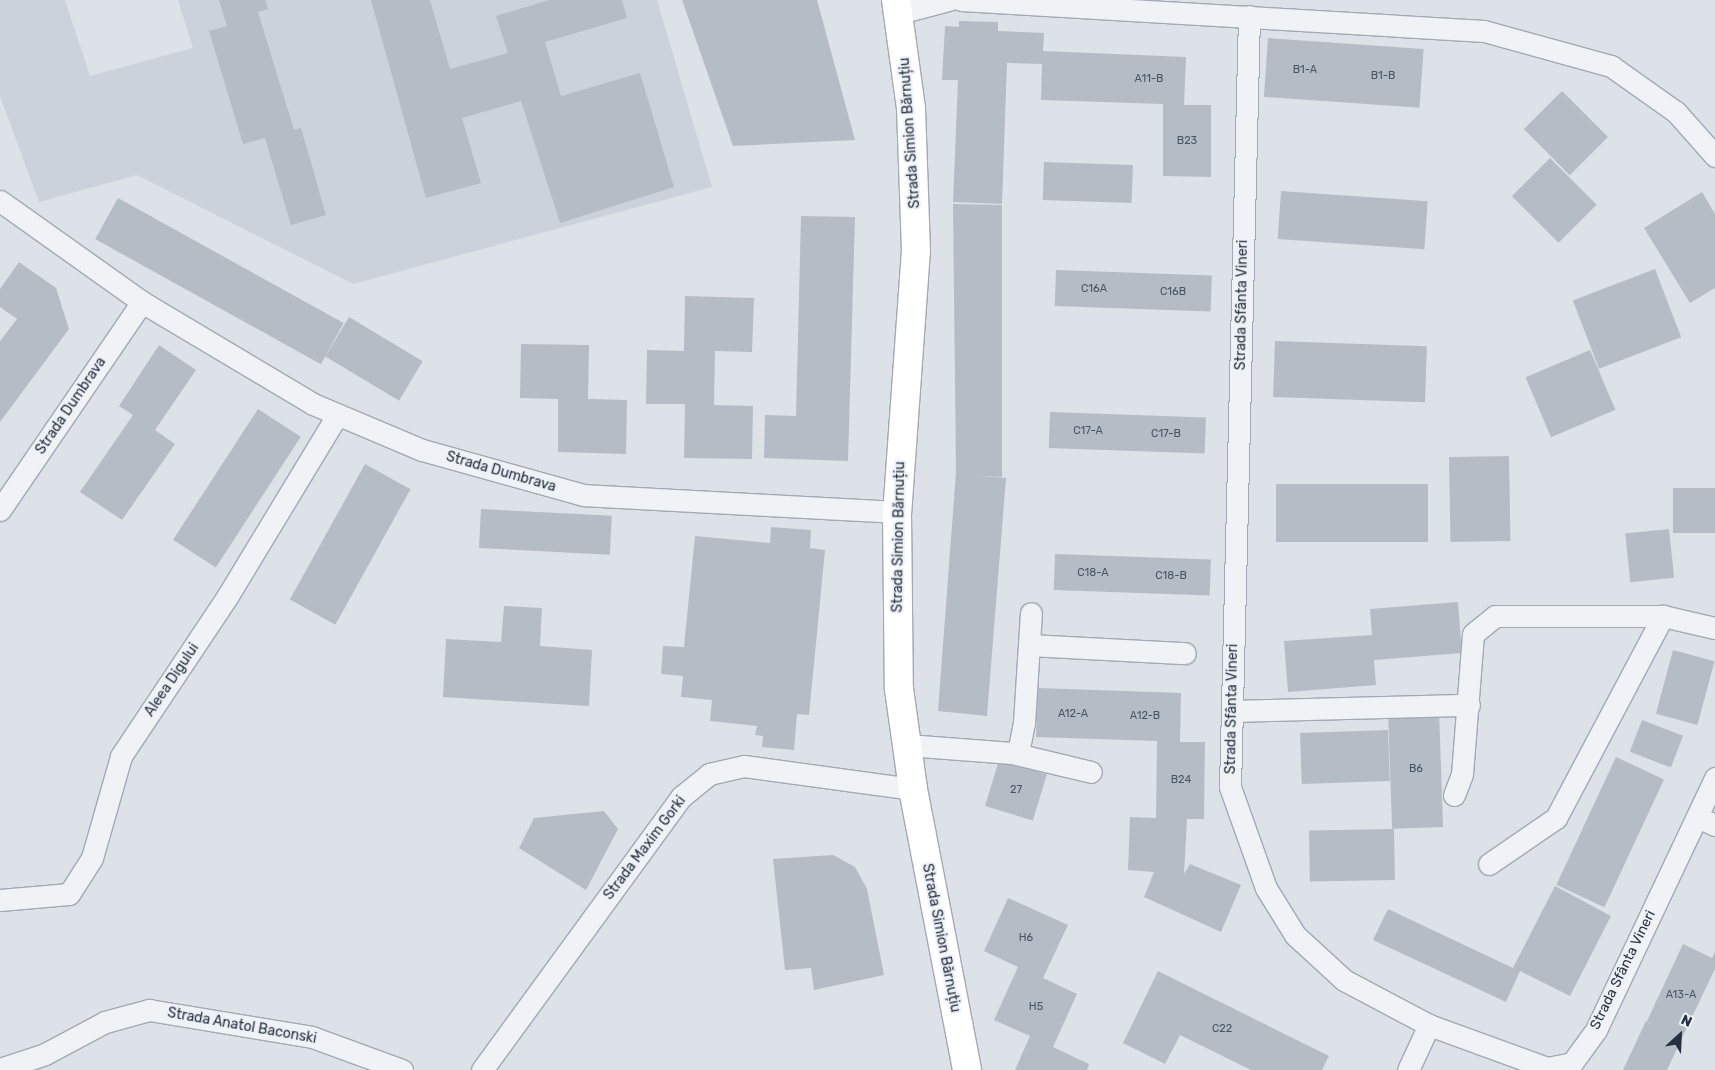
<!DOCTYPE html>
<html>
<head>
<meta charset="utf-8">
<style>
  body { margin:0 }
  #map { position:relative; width:1715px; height:1070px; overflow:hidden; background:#dde2e9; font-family:Rubik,sans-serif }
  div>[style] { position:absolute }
  .built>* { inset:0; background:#cbd2db }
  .building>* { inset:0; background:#b4bcc6; transform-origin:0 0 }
  .roads { filter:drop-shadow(1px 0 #a2a9b3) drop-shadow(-1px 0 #a2a9b3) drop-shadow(0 1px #a2a9b3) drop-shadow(0 -1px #a2a9b3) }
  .street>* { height:21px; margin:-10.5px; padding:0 10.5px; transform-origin:10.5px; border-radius:10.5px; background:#f0f3f6 }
  .secondary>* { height:28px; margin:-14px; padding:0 14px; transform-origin:14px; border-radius:14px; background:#fff }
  span { translate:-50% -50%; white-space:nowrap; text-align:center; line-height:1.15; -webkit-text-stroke:4.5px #edf1f6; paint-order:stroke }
  .number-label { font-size:11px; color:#495462 }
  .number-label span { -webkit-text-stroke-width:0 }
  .street-label { font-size:14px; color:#253140 }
  .north { position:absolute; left:1655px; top:1010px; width:50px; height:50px; -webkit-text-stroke:4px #edf1f6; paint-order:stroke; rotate:25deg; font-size:14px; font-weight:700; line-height:20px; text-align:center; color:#253140 }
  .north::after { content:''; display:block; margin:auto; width:18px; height:22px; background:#253140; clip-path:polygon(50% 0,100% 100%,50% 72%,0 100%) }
</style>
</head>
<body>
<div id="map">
  <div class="built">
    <div style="clip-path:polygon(0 0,65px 0,90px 76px,193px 48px,178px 0,657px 0,712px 187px,353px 284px,137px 175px,39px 202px,0 96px)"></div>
  </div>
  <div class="building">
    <div style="clip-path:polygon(219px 0,265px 0,268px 9px,258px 12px,294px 130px,301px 128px,326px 215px,291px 225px,265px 138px,243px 144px,209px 31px,227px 26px)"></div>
    <div style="clip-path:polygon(371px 0,430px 0,450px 69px,508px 53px,496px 16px,549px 0,622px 0,627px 18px,545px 42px,561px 96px,640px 73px,674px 187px,560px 223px,521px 101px,462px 118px,481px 183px,426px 198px)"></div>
    <div style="clip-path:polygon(682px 0,817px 0,855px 140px,733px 146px)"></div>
    <div style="clip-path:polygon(959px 21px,998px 22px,998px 31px,1044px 33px,1043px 51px,1186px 57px,1184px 105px,1211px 105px,1211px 177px,1163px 176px,1163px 104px,1041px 100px,1042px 64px,1007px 63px,1002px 204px,953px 202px,958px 80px,942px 80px,945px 26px,959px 27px)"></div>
    <div style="left:1268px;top:38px;width:156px;height:59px;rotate:4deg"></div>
    <div style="left:1562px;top:91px;width:65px;height:54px;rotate:45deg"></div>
    <div style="left:1550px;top:158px;width:66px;height:54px;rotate:45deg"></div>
    <div style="left:1044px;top:162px;width:89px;height:38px;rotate:2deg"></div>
    <div style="left:1281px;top:191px;width:147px;height:48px;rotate:4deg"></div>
    <div style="clip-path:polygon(1702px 192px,1715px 214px,1715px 288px,1690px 303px,1644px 228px)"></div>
    <div style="left:118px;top:198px;width:258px;height:47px;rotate:29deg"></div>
    <div style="clip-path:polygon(953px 204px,1002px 205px,1002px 477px,971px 475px,1006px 478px,987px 716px,938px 711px,956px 472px)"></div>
    <div style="clip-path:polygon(801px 216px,855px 217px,848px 461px,764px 458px,765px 415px,796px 416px)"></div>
    <div style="clip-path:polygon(19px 262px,56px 288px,69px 329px,0 422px,0 341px,17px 319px,0 307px,0 289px)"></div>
    <div style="left:1655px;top:269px;width:73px;height:88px;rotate:69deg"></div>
    <div style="left:1056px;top:270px;width:156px;height:36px;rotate:2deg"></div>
    <div style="clip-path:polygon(685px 296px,754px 298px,752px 352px,715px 351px,714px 405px,753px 406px,752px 459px,684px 458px,685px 404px,646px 404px,647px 350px,684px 351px)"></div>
    <div style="left:349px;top:317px;width:86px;height:46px;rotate:31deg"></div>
    <div style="left:1275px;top:341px;width:152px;height:56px;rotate:2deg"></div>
    <div style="clip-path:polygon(521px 344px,589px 345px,588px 399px,627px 400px,626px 454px,558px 452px,558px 399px,520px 398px)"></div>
    <div style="clip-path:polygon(159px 345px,196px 370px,155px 430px,175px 444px,122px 520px,80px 492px,133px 415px,119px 406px)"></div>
    <div style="left:1590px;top:350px;width:65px;height:70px;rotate:67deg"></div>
    <div style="left:258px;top:409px;width:51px;height:156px;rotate:33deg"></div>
    <div style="left:1050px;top:412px;width:156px;height:36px;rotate:2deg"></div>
    <div style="left:1509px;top:456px;width:85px;height:60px;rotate:89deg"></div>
    <div style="left:365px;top:464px;width:52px;height:155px;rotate:29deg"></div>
    <div style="left:1276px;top:484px;width:152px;height:58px"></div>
    <div style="left:1715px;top:488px;width:45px;height:42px;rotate:90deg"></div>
    <div style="left:481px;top:509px;width:131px;height:39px;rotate:3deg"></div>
    <div style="clip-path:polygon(771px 527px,811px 530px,810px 548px,825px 550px,809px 715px,797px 714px,794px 750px,762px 747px,763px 736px,755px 735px,757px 726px,710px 721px,712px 700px,681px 697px,683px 676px,661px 674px,663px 646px,684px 647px,695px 536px,770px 543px)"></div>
    <div style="left:1669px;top:529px;width:49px;height:44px;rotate:84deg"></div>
    <div style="left:1055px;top:554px;width:156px;height:36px;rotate:2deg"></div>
    <div style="clip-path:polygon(1458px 602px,1462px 653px,1374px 660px,1376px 685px,1288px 692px,1284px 641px,1372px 635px,1370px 609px)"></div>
    <div style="clip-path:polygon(504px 606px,542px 608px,540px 646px,592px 650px,589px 706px,443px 697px,446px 639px,501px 642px)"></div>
    <div style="left:1673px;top:650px;width:43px;height:66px;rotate:15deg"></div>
    <div style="clip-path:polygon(1038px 688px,1181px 693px,1180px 742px,1205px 742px,1204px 819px,1187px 819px,1184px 874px,1190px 864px,1241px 885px,1221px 932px,1144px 897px,1154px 872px,1128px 870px,1130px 817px,1156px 818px,1157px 741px,1036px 737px)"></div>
    <div style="left:1439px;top:710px;width:117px;height:51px;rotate:88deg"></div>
    <div style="left:1642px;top:720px;width:44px;height:34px;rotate:21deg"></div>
    <div style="left:1388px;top:730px;width:51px;height:88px;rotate:88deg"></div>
    <div style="left:1616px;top:757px;width:53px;height:141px;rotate:25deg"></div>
    <div style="left:999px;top:760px;width:50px;height:48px;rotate:17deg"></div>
    <div style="clip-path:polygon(604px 811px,618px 829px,586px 890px,519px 848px,534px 818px)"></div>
    <div style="left:1394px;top:829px;width:51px;height:85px;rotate:89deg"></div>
    <div style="clip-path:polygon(833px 855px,855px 867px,867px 889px,884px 975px,814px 990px,811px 968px,785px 970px,773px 859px)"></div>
    <div style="clip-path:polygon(1555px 886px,1611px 916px,1570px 996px,1520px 971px,1506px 1002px,1373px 940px,1388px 909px,1513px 968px)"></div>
    <div style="clip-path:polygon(1008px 898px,1068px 925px,1043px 978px,1077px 994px,1053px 1047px,1089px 1064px,1087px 1070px,1015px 1070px,1030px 1036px,994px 1020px,1018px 967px,984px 951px)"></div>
    <div style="clip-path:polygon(1683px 944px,1712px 958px,1715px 952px,1715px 969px,1682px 1038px,1667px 1070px,1623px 1070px,1646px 1021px,1655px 1026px,1647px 1021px)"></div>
    <div style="clip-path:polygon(1158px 971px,1329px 1056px,1322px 1070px,1251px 1070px,1180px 1035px,1165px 1064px,1123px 1043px)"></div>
  </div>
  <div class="roads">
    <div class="street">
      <div style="left:961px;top:0;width:524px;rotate:3.39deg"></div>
      <div style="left:1484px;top:31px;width:132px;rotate:15.4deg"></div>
      <div style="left:1611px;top:66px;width:80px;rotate:35.3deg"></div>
      <div style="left:1676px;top:112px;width:59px;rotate:48.4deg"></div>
      <div style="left:899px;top:13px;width:52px;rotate:-14.6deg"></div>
      <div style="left:1249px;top:16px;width:771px;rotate:91.41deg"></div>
      <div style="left:1230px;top:787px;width:107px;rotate:70.4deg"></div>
      <div style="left:1266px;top:888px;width:55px;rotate:58.3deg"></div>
      <div style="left:1295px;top:935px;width:67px;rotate:42.6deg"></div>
      <div style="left:1344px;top:980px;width:96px;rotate:27.9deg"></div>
      <div style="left:1429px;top:1025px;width:126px;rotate:20deg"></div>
      <div style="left:1547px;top:1068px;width:25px;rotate:-11deg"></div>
      <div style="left:1572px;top:1063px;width:41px;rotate:-54deg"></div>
      <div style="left:1596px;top:1030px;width:279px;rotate:-64.7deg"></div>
      <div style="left:0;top:201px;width:174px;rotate:35.4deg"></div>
      <div style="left:142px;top:302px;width:199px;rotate:30.8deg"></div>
      <div style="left:313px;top:404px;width:118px;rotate:22.9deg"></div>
      <div style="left:422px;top:450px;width:167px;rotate:15.6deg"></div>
      <div style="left:583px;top:495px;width:314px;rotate:3.1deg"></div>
      <div style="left:0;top:510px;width:252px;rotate:-55.7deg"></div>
      <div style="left:1030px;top:645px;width:155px;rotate:3deg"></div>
      <div style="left:1232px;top:711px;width:237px;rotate:-1.5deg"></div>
      <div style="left:907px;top:745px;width:105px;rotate:4.4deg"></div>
      <div style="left:1012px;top:753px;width:9px;rotate:-36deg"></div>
      <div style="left:1019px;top:748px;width:25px;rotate:-79deg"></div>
      <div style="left:1024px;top:723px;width:110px;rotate:-86.4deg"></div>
      <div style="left:1012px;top:753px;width:81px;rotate:13.5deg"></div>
      <div style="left:1454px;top:795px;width:22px;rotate:-69deg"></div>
      <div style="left:1462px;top:774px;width:140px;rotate:-85.5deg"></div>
      <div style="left:1473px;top:634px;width:28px;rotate:-39deg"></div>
      <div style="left:1495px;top:616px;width:168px"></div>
      <div style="left:1663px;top:616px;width:53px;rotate:13deg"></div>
      <div style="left:1697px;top:817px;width:20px;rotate:24deg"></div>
      <div style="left:1489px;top:864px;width:81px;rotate:-34.5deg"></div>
      <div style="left:1556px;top:818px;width:229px;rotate:-62.1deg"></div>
      <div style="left:0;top:900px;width:69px;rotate:-5deg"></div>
      <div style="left:69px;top:894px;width:43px;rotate:-57.4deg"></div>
      <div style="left:92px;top:858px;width:106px;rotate:-74.1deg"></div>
      <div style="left:121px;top:756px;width:191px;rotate:-56.3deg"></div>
      <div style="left:227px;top:597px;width:210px;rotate:-58.8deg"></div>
      <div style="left:0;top:1069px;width:47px;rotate:-18.4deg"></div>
      <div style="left:45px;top:1054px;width:68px;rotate:-28.1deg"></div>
      <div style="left:105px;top:1022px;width:46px;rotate:-15.3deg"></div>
      <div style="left:149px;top:1010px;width:165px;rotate:9.4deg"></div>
      <div style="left:312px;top:1037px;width:96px;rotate:20.1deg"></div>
      <div style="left:482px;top:1070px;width:338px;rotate:-53.9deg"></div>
      <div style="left:681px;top:797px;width:36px;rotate:-39deg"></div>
      <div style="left:709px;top:774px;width:36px;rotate:-13deg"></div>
      <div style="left:744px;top:766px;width:171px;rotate:7.8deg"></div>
      <div style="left:1408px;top:1070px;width:50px;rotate:-65deg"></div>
    </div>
    <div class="secondary">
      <div style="left:896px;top:0;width:109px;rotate:82.1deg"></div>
      <div style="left:911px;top:108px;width:142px;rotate:88deg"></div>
      <div style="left:916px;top:250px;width:263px;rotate:94.1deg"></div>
      <div style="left:897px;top:512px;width:177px;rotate:89.4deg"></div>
      <div style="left:899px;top:689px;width:101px;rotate:82deg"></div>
      <div style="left:913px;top:789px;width:286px;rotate:79.1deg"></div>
    </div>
  </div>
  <div class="number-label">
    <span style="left:1305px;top:70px">B1-A</span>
    <span style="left:1383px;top:76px">B1-B</span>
    <span style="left:1149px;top:79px">A11-B</span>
    <span style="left:1187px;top:141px">B23</span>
    <span style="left:1094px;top:289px">C16A</span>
    <span style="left:1173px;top:292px">C16B</span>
    <span style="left:1088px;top:431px">C17-A</span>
    <span style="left:1166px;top:434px">C17-B</span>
    <span style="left:1093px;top:573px">C18-A</span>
    <span style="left:1171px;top:576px">C18-B</span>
    <span style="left:1073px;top:714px">A12-A</span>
    <span style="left:1145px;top:716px">A12-B</span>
    <span style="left:1416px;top:769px">B6</span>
    <span style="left:1181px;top:780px">B24</span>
    <span style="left:1016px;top:790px">27</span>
    <span style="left:1026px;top:938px">H6</span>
    <span style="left:1681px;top:995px">A13-A</span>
    <span style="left:1036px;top:1007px">H5</span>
    <span style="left:1222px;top:1029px">C22</span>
  </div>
  <div class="street-label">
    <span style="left:910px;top:133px;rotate:-94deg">Strada Simion Bărnuțiu</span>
    <span style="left:1242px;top:305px;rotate:-89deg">Strada Sfânta Vineri</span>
    <span style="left:71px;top:406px;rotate:-56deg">Strada Dumbrava</span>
    <span style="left:501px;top:472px;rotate:16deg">Strada Dumbrava</span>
    <span style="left:899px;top:537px;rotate:-89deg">Strada Simion Bărnuțiu</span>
    <span style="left:172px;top:680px;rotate:-56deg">Aleea Digului</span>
    <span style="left:1232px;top:709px;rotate:-89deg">Strada Sfânta Vineri</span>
    <span style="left:645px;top:848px;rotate:-53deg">Strada Maxim Gorki</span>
    <span style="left:941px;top:938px;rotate:79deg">Strada Simion Bărnuțiu</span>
    <span style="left:1623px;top:970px;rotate:-64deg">Strada Sfânta Vineri</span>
    <span style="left:242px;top:1026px;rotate:10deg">Strada Anatol Baconski</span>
  </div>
  <div class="north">N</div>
</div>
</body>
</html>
